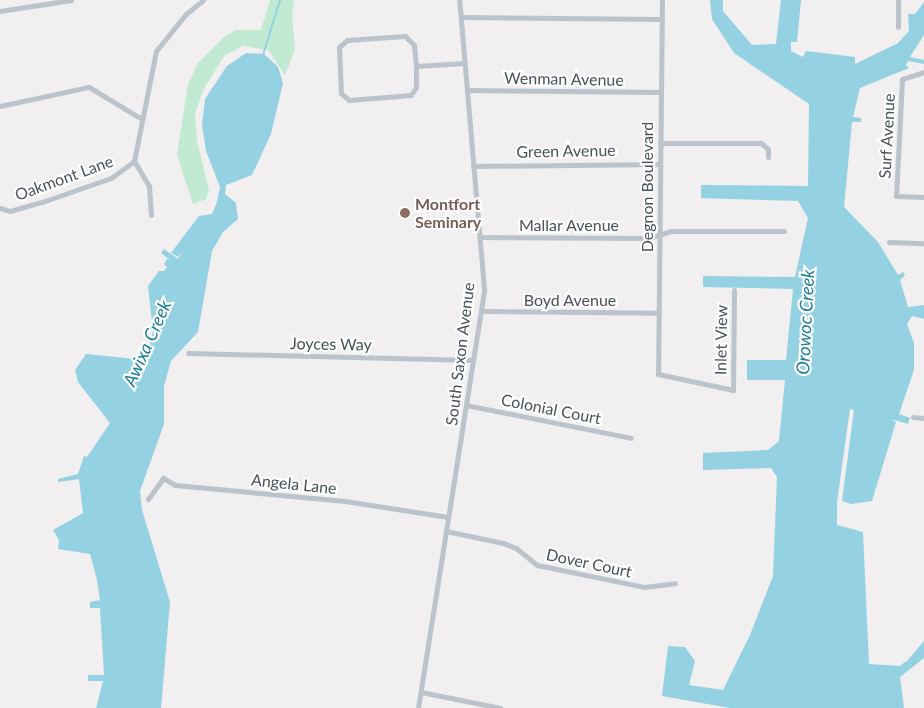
<!DOCTYPE html>
<html>
<head>
<meta charset="utf-8">
<style>
  body { margin:0 }
  #map { position:relative; width:924px; height:708px; overflow:hidden; background:#f1efef; font-family:Lato,sans-serif }
  div>[style] { position:absolute }
  .green>* { inset:0; background:#c2ead2 }
  .water>* { inset:0; background:#94d1e2 }
  .stream>* { height:2px; margin:-1px; padding:0 1px; transform-origin:1px; border-radius:1px; background:#94d1e2 }
  .minor>* { height:5px; margin:-2.5px; padding:0 2.5px; transform-origin:2.5px; border-radius:2.5px; background:#bcc3ca }
  .dots>* { width:14px; height:14px; translate:-50% -50%; box-sizing:border-box; border:2px solid #fff; border-radius:50% }
  span { translate:-50% -50%; white-space:nowrap; text-align:center; line-height:1.15; -webkit-text-stroke:4.5px #fff; paint-order:stroke }
  .street-label { font-size:16px; color:#49525a }
  .education-label { font-size:16px; color:#785e54; font-weight:700 }
  .left { translate:0 -50%; text-align:left }
  .water-label { font-size:18px; color:#1c7f9a; font-style:italic }
</style>
</head>
<body>
<div id="map">
  <div class="green">
    <div style="clip-path:polygon(270px 0,294px 0,292px 16px,295px 50px,285px 75px,268px 50px,243px 46px,225px 55px,203px 90px,195px 114px,197px 141px,209px 190px,206px 199px,193px 204px,177px 155px,188px 84px,198px 63px,224px 37px,236px 30px,261px 30px)"></div>
  </div>
  <div class="water">
    <div style="clip-path:polygon(710px 0,723px 0,723px 11px,752px 45px,776px 44px,781px 0,801px 0,797px 42px,791px 42px,791px 51px,803px 57px,806px 51px,855px 57px,855px 64px,898px 43px,909px 31px,908px 14px,915px 14px,924px 2px,924px 35px,910px 57px,924px 60px,924px 64px,908px 61px,906px 65px,909px 68px,860px 88px,853px 117px,861px 118px,861px 122px,852px 122px,844px 207px,878px 242px,898px 275px,903px 272px,905px 275px,900px 280px,908px 307px,924px 305px,924px 319px,912px 316px,907px 324px,914px 343px,914px 370px,899px 414px,910px 418px,908px 424px,891px 419px,896px 422px,872px 501px,851px 504px,842px 501px,854px 410px,850px 409px,837px 502px,837px 525px,863px 532px,869px 664px,899px 666px,907px 661px,924px 641px,924px 658px,900px 677px,904px 708px,730px 708px,662px 696px,668px 646px,685px 647px,695px 661px,689px 685px,723px 690px,750px 635px,773px 576px,777px 477px,771px 468px,703px 470px,703px 453px,768px 450px,779px 441px,785px 380px,747px 380px,747px 360px,786px 360px,793px 289px,703px 287px,703px 276px,795px 277px,808px 218px,798px 201px,701px 198px,701px 185px,808px 186px,809px 104px,734px 53px,712px 19px)"></div>
    <div style="clip-path:polygon(246px 53px,264px 54px,278px 67px,283px 83px,271px 134px,252px 175px,226px 185px,225px 194px,236px 203px,238px 219px,223px 232px,212px 251px,198px 332px,171px 361px,164px 386px,164px 424px,140px 491px,142px 510px,170px 602px,161px 708px,96px 708px,103px 681px,88px 681px,88px 675px,104px 675px,100px 608px,90px 608px,90px 602px,100px 600px,97px 580px,90px 554px,58px 549px,59px 540px,53px 530px,83px 513px,79px 479px,58px 482px,58px 479px,78px 474px,84px 456px,87px 457px,110px 423px,78px 382px,75px 370px,86px 354px,146px 360px,153px 331px,148px 286px,159px 271px,164px 271px,167px 267px,164px 264px,167px 259px,170px 260px,161px 253px,164px 249px,178px 259px,183px 251px,178px 257px,171px 253px,199px 216px,212px 214px,217px 202px,220px 187px,206px 151px,202px 125px,205px 99px,227px 66px)"></div>
  </div>
  <div class="stream">
    <div style="left:263px;top:55px;width:58px;rotate:-72.8deg"></div>
  </div>
  <div class="minor">
    <div style="left:662px;top:0;width:374px;rotate:90.6deg"></div>
    <div style="left:658px;top:374px;width:77px;rotate:12deg"></div>
    <div style="left:733px;top:390px;width:100px;rotate:-89.4deg"></div>
    <div style="left:0;top:11px;width:72px;rotate:-8.8deg"></div>
    <div style="left:462px;top:17px;width:199px;rotate:0.6deg"></div>
    <div style="left:898px;top:27px;width:27px;rotate:-90deg"></div>
    <div style="left:416px;top:66px;width:21px;rotate:90deg"></div>
    <div style="left:416px;top:87px;width:9px;rotate:122deg"></div>
    <div style="left:411px;top:95px;width:62px;rotate:175.4deg"></div>
    <div style="left:349px;top:100px;width:11px;rotate:-139deg"></div>
    <div style="left:341px;top:93px;width:46px;rotate:-92.5deg"></div>
    <div style="left:339px;top:47px;width:11px;rotate:-41deg"></div>
    <div style="left:347px;top:40px;width:58px;rotate:-3.9deg"></div>
    <div style="left:405px;top:36px;width:13px;rotate:45deg"></div>
    <div style="left:414px;top:45px;width:21px;rotate:85deg"></div>
    <div style="left:416px;top:66px;width:48px;rotate:-3.6deg"></div>
    <div style="left:924px;top:72px;width:23px;rotate:162deg"></div>
    <div style="left:902px;top:79px;width:117px;rotate:92.9deg"></div>
    <div style="left:896px;top:196px;width:28px;rotate:2deg"></div>
    <div style="left:467px;top:90px;width:194px;rotate:0.6deg"></div>
    <div style="left:0;top:106px;width:91px;rotate:-12.1deg"></div>
    <div style="left:89px;top:87px;width:60px;rotate:31.3deg"></div>
    <div style="left:660px;top:143px;width:101px"></div>
    <div style="left:761px;top:143px;width:9px;rotate:41deg"></div>
    <div style="left:768px;top:149px;width:8px;rotate:90deg"></div>
    <div style="left:134px;top:161px;width:112px;rotate:-78.7deg"></div>
    <div style="left:156px;top:51px;width:48px;rotate:-51deg"></div>
    <div style="left:186px;top:14px;width:22px;rotate:-39deg"></div>
    <div style="left:134px;top:161px;width:29px;rotate:59deg"></div>
    <div style="left:149px;top:186px;width:29px;rotate:86deg"></div>
    <div style="left:473px;top:166px;width:187px;rotate:-0.6deg"></div>
    <div style="left:0;top:208px;width:10px;rotate:17deg"></div>
    <div style="left:10px;top:211px;width:33px;rotate:-16deg"></div>
    <div style="left:42px;top:202px;width:73px;rotate:-19.2deg"></div>
    <div style="left:111px;top:178px;width:29px;rotate:-36deg"></div>
    <div style="left:479px;top:237px;width:170px;rotate:0.3deg"></div>
    <div style="left:649px;top:238px;width:23px;rotate:-18deg"></div>
    <div style="left:671px;top:231px;width:113px"></div>
    <div style="left:889px;top:242px;width:35px;rotate:2deg"></div>
    <div style="left:481px;top:311px;width:178px;rotate:0.6deg"></div>
    <div style="left:188px;top:353px;width:285px;rotate:1.4deg"></div>
    <div style="left:466px;top:405px;width:168px;rotate:11.3deg"></div>
    <div style="left:913px;top:417px;width:11px;rotate:5deg"></div>
    <div style="left:148px;top:499px;width:26px;rotate:-54deg"></div>
    <div style="left:163px;top:478px;width:14px;rotate:30deg"></div>
    <div style="left:175px;top:485px;width:171px;rotate:5.4deg"></div>
    <div style="left:345px;top:501px;width:104px;rotate:8.8deg"></div>
    <div style="left:446px;top:531px;width:58px;rotate:11.9deg"></div>
    <div style="left:503px;top:543px;width:14px;rotate:21deg"></div>
    <div style="left:516px;top:548px;width:27px;rotate:39deg"></div>
    <div style="left:537px;top:565px;width:109px;rotate:11.6deg"></div>
    <div style="left:644px;top:587px;width:31px;rotate:-7deg"></div>
    <div style="left:421px;top:692px;width:81px;rotate:11.4deg"></div>
    <div style="left:418px;top:708px;width:424px;rotate:-81deg"></div>
    <div style="left:484px;top:289px;width:290px;rotate:-94.9deg"></div>
  </div>
  <div class="dots">
    <div style="left:405px;top:213px;background:#8d6e63"></div>
  </div>
  <div class="street-label">
    <span style="left:564px;top:79px;rotate:1deg">Wenman Avenue</span>
    <span style="left:887px;top:136px;rotate:-87deg">Surf Avenue</span>
    <span style="left:566px;top:151px;rotate:-1deg">Green Avenue</span>
    <span style="left:64px;top:178px;rotate:-20deg">Oakmont Lane</span>
    <span style="left:647px;top:187px;rotate:-90deg">Degnon Boulevard</span>
    <span style="left:569px;top:225px">Mallar Avenue</span>
    <span style="left:570px;top:300px">Boyd Avenue</span>
    <span style="left:721px;top:340px;rotate:-89deg">Inlet View</span>
    <span style="left:331px;top:344px;rotate:1deg">Joyces Way</span>
    <span style="left:460px;top:354px;rotate:-83deg">South Saxon Avenue</span>
    <span style="left:551px;top:409px;rotate:11deg">Colonial Court</span>
    <span style="left:294px;top:484px;rotate:6deg">Angela Lane</span>
    <span style="left:589px;top:563px;rotate:12deg">Dover Court</span>
  </div>
  <div class="education-label">
    <span class="left" style="left:415px;top:213px">Montfort<br>Seminary</span>
  </div>
  <div class="water-label">
    <span style="left:805px;top:322px;rotate:-87deg">Orowoc Creek</span>
    <span style="left:147px;top:343px;rotate:-66deg">Awixa Creek</span>
  </div>
</div>
</body>
</html>
